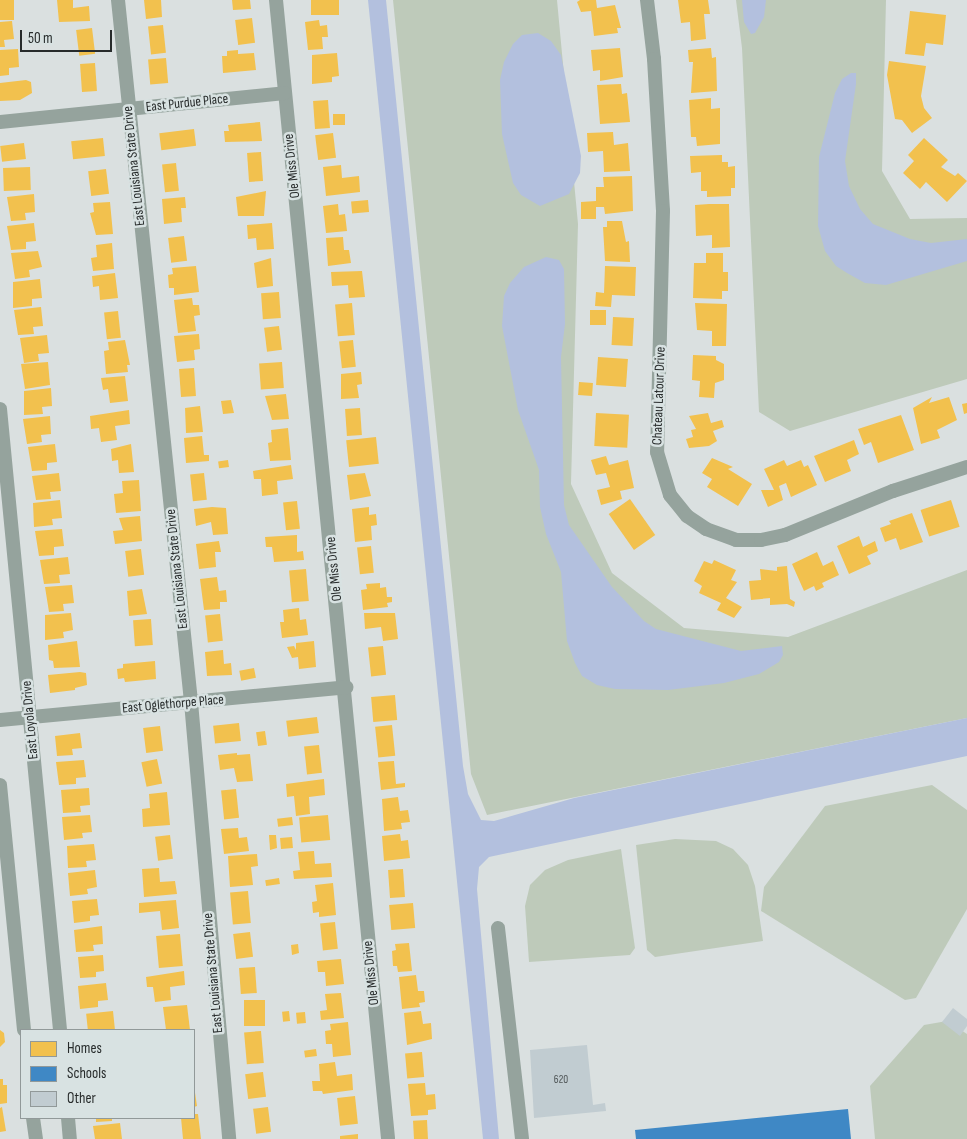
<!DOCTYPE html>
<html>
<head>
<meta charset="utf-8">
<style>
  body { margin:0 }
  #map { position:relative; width:967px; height:1139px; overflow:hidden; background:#dae0e0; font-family:"Sofia Sans Condensed",sans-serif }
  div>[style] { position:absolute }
  .green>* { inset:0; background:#becaba }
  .water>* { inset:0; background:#b3c0de }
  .homes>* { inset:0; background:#f2c14e; transform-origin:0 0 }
  .schools>* { inset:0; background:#3f88c5 }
  .building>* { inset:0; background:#c1ccd1 }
  .minor>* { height:14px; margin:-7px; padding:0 7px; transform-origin:7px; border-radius:7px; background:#95a39d }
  span { translate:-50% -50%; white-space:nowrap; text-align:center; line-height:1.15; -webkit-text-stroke:5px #d8e2e2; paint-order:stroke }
  .number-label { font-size:11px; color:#4f5556 }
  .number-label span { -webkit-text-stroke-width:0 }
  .street-label { font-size:14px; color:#272b2b }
  .legend { position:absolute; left:20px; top:1029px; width:175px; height:90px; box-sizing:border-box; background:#d8e2e2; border:1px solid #919999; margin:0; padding:6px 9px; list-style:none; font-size:15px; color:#272b2b }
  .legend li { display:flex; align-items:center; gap:10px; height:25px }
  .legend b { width:25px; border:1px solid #919999 }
  .scale { position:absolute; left:20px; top:30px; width:92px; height:22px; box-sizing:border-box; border:2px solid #272b2b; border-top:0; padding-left:6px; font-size:15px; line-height:18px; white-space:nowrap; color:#272b2b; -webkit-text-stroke:4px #d8e2e2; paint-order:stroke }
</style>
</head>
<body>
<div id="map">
  <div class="green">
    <div style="clip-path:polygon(393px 0,557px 0,578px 224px,571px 484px,612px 573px,684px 628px,788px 637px,967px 570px,967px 718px,487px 815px,471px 774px)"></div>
    <div style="clip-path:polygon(736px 0,886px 0,882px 171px,910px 219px,967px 218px,967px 379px,790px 431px,759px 412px,742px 48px)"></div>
    <div style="clip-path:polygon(932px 785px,967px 810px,967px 909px,916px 998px,905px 1000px,761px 911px,764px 887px,825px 806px)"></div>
    <div style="clip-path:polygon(675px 839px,716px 841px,733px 849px,748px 865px,755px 886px,763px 941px,655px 957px,647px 950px,636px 845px)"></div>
    <div style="clip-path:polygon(621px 849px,635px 948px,630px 955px,529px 962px,525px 906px,530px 885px,545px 870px,568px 860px)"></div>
    <div style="clip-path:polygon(947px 1021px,967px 1034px,967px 1139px,875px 1139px,870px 1086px,924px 1025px)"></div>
  </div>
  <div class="water">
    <div style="clip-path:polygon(368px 0,386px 0,463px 766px,468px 794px,481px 820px,494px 821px,574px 798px,967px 718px,967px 756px,489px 857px,479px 867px,477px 889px,499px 1139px,483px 1139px)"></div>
    <div style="clip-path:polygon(742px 0,766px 0,764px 17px,755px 33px,751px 34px,744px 22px)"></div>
    <div style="clip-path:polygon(538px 33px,551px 41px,561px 55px,581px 156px,580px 173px,569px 194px,540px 206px,521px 195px,513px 183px,502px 134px,500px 80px,504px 62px,513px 44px,522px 35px)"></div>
    <div style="clip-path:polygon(851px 73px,856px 73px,856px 84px,845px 161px,849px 186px,860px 209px,873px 224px,910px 239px,931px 243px,967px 239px,967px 261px,886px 285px,865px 283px,847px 273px,836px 266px,825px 251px,818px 226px,819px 157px,835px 93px,842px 79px)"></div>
    <div style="clip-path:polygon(546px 257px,559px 260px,564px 269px,565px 324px,561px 357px,564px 505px,569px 525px,612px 587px,644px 621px,656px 629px,741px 651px,782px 646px,783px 655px,779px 662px,759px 674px,724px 683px,668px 690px,615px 689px,597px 685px,582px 676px,575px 663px,567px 641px,561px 572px,546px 534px,540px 507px,539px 470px,518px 410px,502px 326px,504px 296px,510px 283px,524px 267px)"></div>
  </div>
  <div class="homes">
    <div style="left:0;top:0;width:14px;height:20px"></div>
    <div style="clip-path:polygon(57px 0,73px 0,73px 8px,89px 6px,90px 21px,59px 22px)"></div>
    <div style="clip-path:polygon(144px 0,161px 0,162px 17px,146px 19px)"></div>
    <div style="clip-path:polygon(232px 0,250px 0,251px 9px,233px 10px)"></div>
    <div style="left:311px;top:0;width:28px;height:15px"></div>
    <div style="clip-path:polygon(580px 0,596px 0,597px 8px,615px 5px,621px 28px,617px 28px,618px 33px,594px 36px,591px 11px,581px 12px,577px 2px)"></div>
    <div style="clip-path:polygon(678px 0,708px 0,710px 14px,704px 14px,706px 39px,691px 41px,690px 22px,681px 23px)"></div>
    <div style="clip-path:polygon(910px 11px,946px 15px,943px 45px,926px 43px,924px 56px,905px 54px)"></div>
    <div style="left:252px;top:18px;width:25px;height:17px;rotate:83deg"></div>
    <div style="clip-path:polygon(319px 20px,320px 26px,327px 25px,328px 37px,322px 37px,323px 49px,308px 50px,305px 22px)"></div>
    <div style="clip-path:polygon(12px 21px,14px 39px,4px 40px,5px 47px,0 47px,0 22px)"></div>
    <div style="left:163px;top:25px;width:28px;height:15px;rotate:84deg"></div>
    <div style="left:92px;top:28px;width:26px;height:16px;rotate:83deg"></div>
    <div style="clip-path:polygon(620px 48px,623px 77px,600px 81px,600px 70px,593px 71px,591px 50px)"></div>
    <div style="clip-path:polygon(711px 48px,712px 58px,716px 57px,717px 91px,691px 93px,693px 62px,689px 62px,688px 50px)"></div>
    <div style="clip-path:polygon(18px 49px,19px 67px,9px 68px,9px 75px,0 76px,0 50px)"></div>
    <div style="clip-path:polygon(238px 50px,238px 54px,254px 53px,256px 70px,223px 73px,222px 56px,227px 56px,227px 51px)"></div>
    <div style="clip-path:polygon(337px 53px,339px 76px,332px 77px,332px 82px,312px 84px,312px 55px)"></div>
    <div style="left:166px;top:58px;width:25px;height:18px;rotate:85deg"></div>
    <div style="clip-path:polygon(889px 61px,926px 66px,921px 96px,924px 108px,932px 118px,912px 133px,902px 120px,895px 119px,887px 75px)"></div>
    <div style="left:95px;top:63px;width:28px;height:15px;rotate:86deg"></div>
    <div style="clip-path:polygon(26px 80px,31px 82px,32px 93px,20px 100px,0 101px,0 83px)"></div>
    <div style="clip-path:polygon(621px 84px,622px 94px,627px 93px,630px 122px,600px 124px,597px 85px)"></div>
    <div style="clip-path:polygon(711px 98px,711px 109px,720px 108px,720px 144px,697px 146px,696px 137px,691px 137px,689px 100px)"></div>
    <div style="left:328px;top:100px;width:28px;height:15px;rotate:86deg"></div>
    <div style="left:345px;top:114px;width:11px;height:12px;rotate:90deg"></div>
    <div style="clip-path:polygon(260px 122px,262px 141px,225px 142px,224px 131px,229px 131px,228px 125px)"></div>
    <div style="left:194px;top:129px;width:17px;height:35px;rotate:83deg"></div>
    <div style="clip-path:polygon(613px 132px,614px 145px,628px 143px,630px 171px,604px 172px,603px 151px,588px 152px,587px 133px)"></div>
    <div style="left:333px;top:133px;width:25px;height:18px;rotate:83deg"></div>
    <div style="left:103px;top:138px;width:18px;height:32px;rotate:84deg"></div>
    <div style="clip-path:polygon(924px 138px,948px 160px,941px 167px,955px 176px,958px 173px,967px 181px,947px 202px,926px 182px,920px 189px,903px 173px,914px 161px,908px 155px)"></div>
    <div style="left:24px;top:143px;width:16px;height:24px;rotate:83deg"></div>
    <div style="left:261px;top:152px;width:29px;height:14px;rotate:86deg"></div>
    <div style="clip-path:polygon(722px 155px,722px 162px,728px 162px,728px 167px,735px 166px,735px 188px,731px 188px,731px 196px,707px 197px,707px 191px,701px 191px,701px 172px,691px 173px,690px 156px)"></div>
    <div style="left:176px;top:163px;width:28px;height:14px;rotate:84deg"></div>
    <div style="clip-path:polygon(341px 165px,342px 178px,359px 176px,360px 192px,326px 196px,323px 167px)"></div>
    <div style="left:30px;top:167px;width:23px;height:27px;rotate:88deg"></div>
    <div style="left:106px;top:169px;width:25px;height:18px;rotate:83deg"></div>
    <div style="clip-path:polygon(632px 176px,633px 211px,605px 214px,604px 207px,596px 207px,596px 219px,581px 219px,581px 202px,596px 201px,596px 187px,604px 187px,603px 177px)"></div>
    <div style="clip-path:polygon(266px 191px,264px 216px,238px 216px,236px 197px)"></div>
    <div style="clip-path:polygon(34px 194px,35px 212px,25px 213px,26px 220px,11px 221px,7px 197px)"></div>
    <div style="clip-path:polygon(185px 197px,186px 208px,181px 208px,182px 222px,164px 224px,162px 199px)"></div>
    <div style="left:368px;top:200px;width:12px;height:17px;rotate:85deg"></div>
    <div style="clip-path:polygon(110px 202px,113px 234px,96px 235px,90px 213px,94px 212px,93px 203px)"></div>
    <div style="clip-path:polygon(338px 204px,339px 215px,345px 214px,347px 231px,326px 233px,323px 206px)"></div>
    <div style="clip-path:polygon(709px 204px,729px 204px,730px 247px,712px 248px,712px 235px,696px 236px,695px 205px)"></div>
    <div style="clip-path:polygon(607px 221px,622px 221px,626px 242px,629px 241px,630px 262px,605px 261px,603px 227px,607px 227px)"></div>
    <div style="clip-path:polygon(34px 223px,36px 241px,26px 242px,26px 249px,11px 250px,7px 226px)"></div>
    <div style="clip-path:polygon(272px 223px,274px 249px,257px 250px,256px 238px,248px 239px,247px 225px)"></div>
    <div style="left:184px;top:236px;width:25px;height:16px;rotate:83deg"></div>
    <div style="clip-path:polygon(343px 237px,344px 250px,349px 250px,351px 263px,328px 266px,326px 238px)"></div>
    <div style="clip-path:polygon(112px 243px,114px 269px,93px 271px,91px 258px,97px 257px,96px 245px)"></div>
    <div style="clip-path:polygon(38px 251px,42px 267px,29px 270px,30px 277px,15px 279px,11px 253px)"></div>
    <div style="clip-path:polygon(706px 253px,723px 253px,723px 272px,728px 272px,728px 291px,722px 291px,722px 299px,693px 298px,694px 263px,706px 263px)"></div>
    <div style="clip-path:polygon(271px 258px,273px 286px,257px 288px,254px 263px)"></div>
    <div style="clip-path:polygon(196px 266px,199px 292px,174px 295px,174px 288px,169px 288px,168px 275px,173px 274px,172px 268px)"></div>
    <div style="clip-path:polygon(605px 266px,636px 267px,635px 296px,612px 295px,611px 307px,595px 306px,596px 292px,604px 293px)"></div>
    <div style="clip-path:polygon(362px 271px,365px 297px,349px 298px,348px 285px,332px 286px,331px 272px)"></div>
    <div style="clip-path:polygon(115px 273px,118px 298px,100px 300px,99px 286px,93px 287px,92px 276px)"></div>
    <div style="clip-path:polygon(40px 279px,42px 298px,32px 299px,32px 306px,13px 308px,13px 282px)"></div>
    <div style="left:279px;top:292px;width:26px;height:18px;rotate:86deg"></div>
    <div style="clip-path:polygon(192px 298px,193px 305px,199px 305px,200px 315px,194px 316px,196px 331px,178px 333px,174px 300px)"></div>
    <div style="left:352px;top:303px;width:32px;height:17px;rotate:85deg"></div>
    <div style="clip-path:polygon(695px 303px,727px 304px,726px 346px,712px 346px,712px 331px,697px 330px)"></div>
    <div style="clip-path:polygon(41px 307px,43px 326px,33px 327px,34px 334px,18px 335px,14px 310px)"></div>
    <div style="left:590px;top:310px;width:16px;height:15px"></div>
    <div style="left:118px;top:311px;width:27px;height:14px;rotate:84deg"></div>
    <div style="left:613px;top:317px;width:21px;height:28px;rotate:3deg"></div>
    <div style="left:279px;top:326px;width:24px;height:15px;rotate:83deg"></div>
    <div style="clip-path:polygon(199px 334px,200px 349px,194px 350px,195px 360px,177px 362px,174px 336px)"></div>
    <div style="clip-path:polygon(47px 335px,49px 353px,38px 354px,39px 361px,24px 363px,20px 338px)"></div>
    <div style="clip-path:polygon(125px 340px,130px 365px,127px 365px,128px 372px,106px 374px,104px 351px,109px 350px,108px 342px)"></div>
    <div style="left:353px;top:340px;width:27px;height:14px;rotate:84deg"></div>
    <div style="clip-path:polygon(693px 355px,716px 356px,716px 360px,724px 364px,724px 380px,715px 383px,714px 398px,699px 397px,700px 381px,692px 380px)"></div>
    <div style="left:598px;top:357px;width:30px;height:28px;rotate:4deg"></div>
    <div style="clip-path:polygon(48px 362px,50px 385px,25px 389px,21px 364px)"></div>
    <div style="left:282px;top:362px;width:26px;height:23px;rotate:86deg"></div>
    <div style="left:194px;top:368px;width:28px;height:15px;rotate:86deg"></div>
    <div style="clip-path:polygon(361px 372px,362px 384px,357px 385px,359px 398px,341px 399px,341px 374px)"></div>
    <div style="clip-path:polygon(125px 376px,128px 401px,110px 403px,108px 389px,103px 390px,101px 378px)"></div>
    <div style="left:579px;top:382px;width:14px;height:13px;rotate:4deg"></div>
    <div style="clip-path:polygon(51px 388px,52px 406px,42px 407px,43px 414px,24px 415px,24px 391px)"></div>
    <div style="clip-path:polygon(286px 394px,289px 419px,272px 420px,265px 396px)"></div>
    <div style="clip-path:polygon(932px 397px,929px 403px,949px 397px,957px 420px,937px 430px,940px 438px,921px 444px,913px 408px)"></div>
    <div style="clip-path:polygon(231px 400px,234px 413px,223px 414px,221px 401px)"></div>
    <div style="clip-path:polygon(967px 403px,967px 413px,964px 414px,962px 404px)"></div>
    <div style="clip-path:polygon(200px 406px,203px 432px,186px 433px,185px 408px)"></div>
    <div style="left:360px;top:408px;width:27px;height:15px;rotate:86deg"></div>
    <div style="clip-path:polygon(129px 410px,130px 424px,115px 426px,117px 440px,101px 442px,99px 428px,91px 429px,90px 416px)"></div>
    <div style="left:596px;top:413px;width:33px;height:33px;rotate:3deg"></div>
    <div style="clip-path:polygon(708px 413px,711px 423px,722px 420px,724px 427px,713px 431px,717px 441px,709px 446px,689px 448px,686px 439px,693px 437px,691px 430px,696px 429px,689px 416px)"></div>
    <div style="clip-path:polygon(901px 415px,914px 450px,878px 463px,871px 442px,864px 445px,858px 429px)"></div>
    <div style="clip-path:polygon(50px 416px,51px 434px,41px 435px,42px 442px,27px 444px,23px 419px)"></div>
    <div style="clip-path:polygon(288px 428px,291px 460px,270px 461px,268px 443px,272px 442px,271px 430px)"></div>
    <div style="clip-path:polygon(202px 436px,204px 455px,209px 455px,209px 461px,186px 463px,184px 438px)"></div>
    <div style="left:376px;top:437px;width:27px;height:30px;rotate:84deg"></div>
    <div style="clip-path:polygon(854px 440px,859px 454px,847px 460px,851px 471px,825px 482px,814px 456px)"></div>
    <div style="clip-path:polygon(55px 444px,57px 462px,47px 463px,47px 470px,32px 471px,28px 447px)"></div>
    <div style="clip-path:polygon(131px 444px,134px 472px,119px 473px,118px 460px,112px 461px,111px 449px)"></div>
    <div style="clip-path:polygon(606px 456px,609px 465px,628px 460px,634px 488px,620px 491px,622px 499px,601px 505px,597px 490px,610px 487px,606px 473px,596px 475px,591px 460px)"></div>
    <div style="clip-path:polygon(712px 458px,733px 467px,728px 469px,752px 484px,738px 506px,707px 487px,712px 479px,702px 473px)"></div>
    <div style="left:228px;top:460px;width:7px;height:10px;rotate:82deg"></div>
    <div style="clip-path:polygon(784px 460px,787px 466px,801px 460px,804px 467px,808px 465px,817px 485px,791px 497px,786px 483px,779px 486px,783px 500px,768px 507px,761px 490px,774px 490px,764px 469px)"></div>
    <div style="clip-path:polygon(291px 465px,293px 479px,277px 481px,278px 494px,262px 496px,261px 479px,254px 479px,253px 471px)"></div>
    <div style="clip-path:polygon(59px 473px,61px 491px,50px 492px,51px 499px,36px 500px,32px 476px)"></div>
    <div style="left:204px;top:473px;width:27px;height:14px;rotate:84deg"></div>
    <div style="clip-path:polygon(365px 473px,371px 496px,350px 500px,347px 475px)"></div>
    <div style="clip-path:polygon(139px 480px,141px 511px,116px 513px,114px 494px,123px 493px,122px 481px)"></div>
    <div style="left:630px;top:499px;width:44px;height:26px;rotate:55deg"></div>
    <div style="clip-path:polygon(60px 500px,62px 518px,52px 519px,53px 525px,34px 527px,33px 503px)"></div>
    <div style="left:951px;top:500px;width:28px;height:32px;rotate:72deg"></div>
    <div style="left:297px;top:501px;width:28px;height:14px;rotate:84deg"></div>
    <div style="clip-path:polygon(212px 507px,226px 508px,228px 534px,213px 535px,211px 522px,196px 526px,194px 509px)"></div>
    <div style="clip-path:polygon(369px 507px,369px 515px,376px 514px,377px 525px,371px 526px,372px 540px,355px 542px,352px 509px)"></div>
    <div style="clip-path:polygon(912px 513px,923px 542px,900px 550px,896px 538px,885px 542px,880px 528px,891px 524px,889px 521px)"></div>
    <div style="clip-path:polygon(140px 516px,142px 541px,115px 544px,113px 531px,123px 530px,119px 518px)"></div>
    <div style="clip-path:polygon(62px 529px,64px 546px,54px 547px,54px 555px,39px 556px,35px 531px)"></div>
    <div style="clip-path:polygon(297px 535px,297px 552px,303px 551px,304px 560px,274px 562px,272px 547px,266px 547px,265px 537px)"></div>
    <div style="clip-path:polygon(859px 536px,863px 547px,875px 541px,878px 551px,867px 556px,871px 564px,849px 574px,837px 546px)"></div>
    <div style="clip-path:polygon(219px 541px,221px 552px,215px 552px,216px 567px,199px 569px,196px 544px)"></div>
    <div style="left:371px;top:546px;width:27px;height:14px;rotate:84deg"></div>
    <div style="left:141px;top:549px;width:26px;height:16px;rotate:83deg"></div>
    <div style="clip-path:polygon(817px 552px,823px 566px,833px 561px,839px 575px,822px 583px,824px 587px,816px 591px,814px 586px,804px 591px,792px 564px)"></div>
    <div style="clip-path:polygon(68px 557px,70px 574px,59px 575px,60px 583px,44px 584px,40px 560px)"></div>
    <div style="clip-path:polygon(714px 560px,736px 570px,731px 580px,737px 582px,726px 598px,742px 607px,734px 618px,717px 610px,721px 603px,699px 593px,702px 586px,694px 581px,704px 561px,712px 564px)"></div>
    <div style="clip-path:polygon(787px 566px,790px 599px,795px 602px,794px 607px,787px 604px,770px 605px,770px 598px,751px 600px,749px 581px,761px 580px,760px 569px,777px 571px,777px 567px)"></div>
    <div style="left:306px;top:569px;width:32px;height:17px;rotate:85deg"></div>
    <div style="clip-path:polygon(217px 577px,219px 591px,226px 590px,227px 602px,220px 602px,220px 609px,204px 610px,200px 579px)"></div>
    <div style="clip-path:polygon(380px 583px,380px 588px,386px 587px,387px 597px,392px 597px,392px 602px,387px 603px,388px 607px,363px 610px,361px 590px,367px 589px,366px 584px)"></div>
    <div style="clip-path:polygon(72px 585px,74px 603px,63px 604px,64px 611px,49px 612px,45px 587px)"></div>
    <div style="clip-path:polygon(142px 589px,147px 614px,129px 616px,127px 591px)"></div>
    <div style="clip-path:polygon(299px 608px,300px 620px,306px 619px,308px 635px,282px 638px,280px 622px,284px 622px,283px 610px)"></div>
    <div style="clip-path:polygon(71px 613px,73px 630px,63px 632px,64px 638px,45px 640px,45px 615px)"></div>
    <div style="clip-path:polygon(364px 613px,395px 613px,398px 639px,383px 641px,381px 627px,365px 629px)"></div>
    <div style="left:220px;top:614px;width:27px;height:15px;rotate:84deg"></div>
    <div style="left:151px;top:619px;width:26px;height:18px;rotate:86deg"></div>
    <div style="clip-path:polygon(77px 641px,80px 667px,54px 668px,53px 661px,49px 660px,48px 645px)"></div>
    <div style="clip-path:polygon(314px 641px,316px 667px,299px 669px,298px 657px,292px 658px,287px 647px,294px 646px,296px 650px,296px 643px)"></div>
    <div style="left:383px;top:646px;width:29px;height:15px;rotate:84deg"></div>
    <div style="clip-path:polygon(223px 650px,224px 664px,231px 663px,232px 675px,207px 676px,205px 652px)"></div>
    <div style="clip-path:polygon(155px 661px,156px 679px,125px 682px,124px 678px,118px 679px,117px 669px,123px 668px,123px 664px)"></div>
    <div style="left:254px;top:668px;width:10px;height:15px;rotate:79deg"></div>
    <div style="clip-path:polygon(80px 672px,86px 673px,87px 685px,75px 688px,75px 690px,50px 693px,48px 675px)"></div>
    <div style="left:395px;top:695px;width:25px;height:24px;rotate:85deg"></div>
    <div style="left:317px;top:717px;width:16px;height:31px;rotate:83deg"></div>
    <div style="left:239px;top:723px;width:18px;height:26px;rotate:84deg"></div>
    <div style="left:392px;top:725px;width:31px;height:17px;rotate:84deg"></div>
    <div style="left:160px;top:726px;width:25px;height:17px;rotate:83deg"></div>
    <div style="left:265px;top:731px;width:14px;height:9px;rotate:82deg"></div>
    <div style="clip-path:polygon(80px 733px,82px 748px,72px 749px,73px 755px,57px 756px,55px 736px)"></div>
    <div style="left:319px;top:745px;width:28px;height:15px;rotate:84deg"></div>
    <div style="clip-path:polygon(237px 753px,237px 755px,250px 754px,253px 781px,237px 782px,234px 768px,220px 770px,218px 755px)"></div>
    <div style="left:157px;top:759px;width:25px;height:16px;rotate:78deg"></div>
    <div style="clip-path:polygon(84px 760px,86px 777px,76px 778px,76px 784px,59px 785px,56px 762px)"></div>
    <div style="clip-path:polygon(394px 761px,396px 784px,405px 783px,405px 787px,381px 790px,378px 762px)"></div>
    <div style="clip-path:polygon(324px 779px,325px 795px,309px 797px,310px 814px,296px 816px,294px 796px,287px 797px,286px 784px)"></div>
    <div style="clip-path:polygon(89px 788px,90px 805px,80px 806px,81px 812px,63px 813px,61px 790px)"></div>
    <div style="left:236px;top:789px;width:29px;height:15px;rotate:84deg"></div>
    <div style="clip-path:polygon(167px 792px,170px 825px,143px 827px,142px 809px,150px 808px,149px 794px)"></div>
    <div style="clip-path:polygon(398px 797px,400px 811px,408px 810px,410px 822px,401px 823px,402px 829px,384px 831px,382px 799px)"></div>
    <div style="clip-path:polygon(90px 815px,92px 832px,82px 833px,83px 838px,64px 840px,62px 817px)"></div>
    <div style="left:328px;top:815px;width:25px;height:29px;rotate:85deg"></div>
    <div style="left:292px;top:817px;width:8px;height:15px;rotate:83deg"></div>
    <div style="clip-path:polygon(238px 828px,239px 838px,247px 837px,249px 851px,224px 854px,221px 829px)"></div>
    <div style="clip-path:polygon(400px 834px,401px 841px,408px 840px,410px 858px,384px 861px,382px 836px)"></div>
    <div style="left:170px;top:835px;width:24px;height:15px;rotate:83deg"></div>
    <div style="clip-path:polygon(269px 835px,276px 835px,277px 848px,270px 850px)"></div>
    <div style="left:292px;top:837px;width:11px;height:12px;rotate:85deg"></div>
    <div style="clip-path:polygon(94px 844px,96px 860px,86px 861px,87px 867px,68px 868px,67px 846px)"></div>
    <div style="clip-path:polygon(314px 851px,315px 864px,331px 863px,332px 877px,294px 879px,293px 871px,300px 870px,298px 852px)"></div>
    <div style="clip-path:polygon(257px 854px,258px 866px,251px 867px,253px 885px,230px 887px,228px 856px)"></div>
    <div style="clip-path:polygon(159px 868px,160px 882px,175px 881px,177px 894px,144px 897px,142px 869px)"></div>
    <div style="left:403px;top:869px;width:28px;height:15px;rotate:86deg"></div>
    <div style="clip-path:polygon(95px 870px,97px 887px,87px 889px,88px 894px,70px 896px,68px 873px)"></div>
    <div style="left:279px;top:878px;width:6px;height:14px;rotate:81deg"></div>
    <div style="clip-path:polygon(333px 883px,336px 915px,319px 917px,319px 912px,313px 913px,312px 902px,317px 901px,315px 885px)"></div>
    <div style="left:248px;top:891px;width:32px;height:18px;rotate:85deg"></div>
    <div style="clip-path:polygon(97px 899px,99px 915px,90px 916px,90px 921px,74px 923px,72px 901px)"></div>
    <div style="clip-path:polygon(176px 900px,179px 928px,162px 930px,160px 911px,139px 913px,139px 903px)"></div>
    <div style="left:413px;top:903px;width:25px;height:24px;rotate:85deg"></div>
    <div style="left:335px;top:922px;width:27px;height:15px;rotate:84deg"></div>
    <div style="clip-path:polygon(102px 926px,103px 944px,93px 945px,94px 951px,76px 952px,74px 930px)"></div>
    <div style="left:250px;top:932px;width:25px;height:17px;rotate:83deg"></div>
    <div style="left:180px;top:934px;width:32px;height:24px;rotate:85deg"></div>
    <div style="clip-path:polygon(409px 943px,412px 971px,398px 972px,397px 966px,393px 966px,392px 951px,396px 950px,395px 944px)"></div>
    <div style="clip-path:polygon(298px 944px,299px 953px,292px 955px,291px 945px)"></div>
    <div style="clip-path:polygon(103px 955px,104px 971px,96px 972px,96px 977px,80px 978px,78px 957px)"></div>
    <div style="clip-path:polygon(341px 959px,344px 984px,326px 986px,325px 972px,318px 972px,317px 961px)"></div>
    <div style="left:255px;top:967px;width:26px;height:16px;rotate:86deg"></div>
    <div style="clip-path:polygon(184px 971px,185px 985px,170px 987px,171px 1000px,155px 1002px,153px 987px,147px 987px,146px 977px)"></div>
    <div style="clip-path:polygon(416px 975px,418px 991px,424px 991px,425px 1002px,419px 1003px,420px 1007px,402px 1009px,399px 977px)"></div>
    <div style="clip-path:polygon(106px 983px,108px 1000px,98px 1001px,98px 1007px,80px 1009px,78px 986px)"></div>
    <div style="clip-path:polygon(341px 993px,344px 1018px,321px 1020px,320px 1011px,327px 1010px,325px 994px)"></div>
    <div style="left:244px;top:1000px;width:21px;height:26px"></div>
    <div style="clip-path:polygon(187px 1005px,190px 1030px,166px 1030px,163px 1007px)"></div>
    <div style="left:113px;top:1011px;width:18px;height:27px;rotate:84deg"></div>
    <div style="left:289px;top:1011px;width:10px;height:7px;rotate:84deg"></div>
    <div style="clip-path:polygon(421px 1011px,423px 1024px,431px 1023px,432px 1039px,407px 1045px,404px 1013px)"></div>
    <div style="left:305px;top:1012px;width:11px;height:9px;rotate:85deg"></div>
    <div style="clip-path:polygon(348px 1022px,351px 1055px,333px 1057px,332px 1044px,326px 1044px,325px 1031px,331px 1030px,330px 1024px)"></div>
    <div style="clip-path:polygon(0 1030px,4px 1033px,5px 1042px,0 1047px)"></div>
    <div style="left:261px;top:1031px;width:32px;height:17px;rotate:85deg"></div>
    <div style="left:316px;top:1049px;width:7px;height:12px;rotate:82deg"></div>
    <div style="left:422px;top:1052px;width:25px;height:17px;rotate:85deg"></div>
    <div style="clip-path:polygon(335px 1062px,337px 1076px,352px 1074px,353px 1090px,323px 1094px,322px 1091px,313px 1091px,312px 1081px,320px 1081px,319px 1064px)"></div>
    <div style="left:263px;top:1072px;width:25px;height:18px;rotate:83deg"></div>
    <div style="clip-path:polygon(0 1079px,3px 1079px,3px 1085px,7px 1085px,7px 1103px,0 1104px)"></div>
    <div style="clip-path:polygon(425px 1083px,426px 1095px,435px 1094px,436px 1109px,428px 1110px,428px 1115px,411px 1116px,408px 1084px)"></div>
    <div style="clip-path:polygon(194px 1086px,197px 1106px,194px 1107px)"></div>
    <div style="left:355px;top:1096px;width:28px;height:18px;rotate:84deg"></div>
    <div style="clip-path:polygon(2px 1107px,6px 1131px,0 1132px,0 1108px)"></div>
    <div style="left:268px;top:1107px;width:25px;height:15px;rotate:83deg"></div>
    <div style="clip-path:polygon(194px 1114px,198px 1114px,201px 1139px,183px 1139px,181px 1118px,194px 1118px)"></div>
    <div style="clip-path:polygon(96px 1118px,112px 1118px,112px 1121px,96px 1122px)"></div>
    <div style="left:427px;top:1120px;width:19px;height:14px;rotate:87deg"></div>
    <div style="clip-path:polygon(120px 1123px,122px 1139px,95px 1139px,93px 1126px)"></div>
    <div style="clip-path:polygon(358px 1134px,358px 1139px,340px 1139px,340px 1136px)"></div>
  </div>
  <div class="schools">
    <div style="clip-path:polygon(848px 1109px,851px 1139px,636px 1139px,635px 1130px)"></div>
  </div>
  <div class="building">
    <div style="clip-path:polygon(953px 1008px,967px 1019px,967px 1026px,960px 1036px,942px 1022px)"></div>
    <div style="clip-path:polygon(587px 1045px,593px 1105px,605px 1103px,606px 1111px,534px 1118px,530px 1050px)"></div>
  </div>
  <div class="minor">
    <div style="left:118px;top:0;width:706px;rotate:84.06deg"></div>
    <div style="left:191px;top:702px;width:439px;rotate:85deg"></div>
    <div style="left:276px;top:0;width:1144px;rotate:84.38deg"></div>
    <div style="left:647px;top:0;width:59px;rotate:83.2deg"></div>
    <div style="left:654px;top:59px;width:152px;rotate:86.6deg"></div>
    <div style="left:663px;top:211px;width:241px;rotate:91.4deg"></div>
    <div style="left:657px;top:452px;width:45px;rotate:73.2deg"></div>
    <div style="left:670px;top:495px;width:27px;rotate:51deg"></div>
    <div style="left:687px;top:516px;width:23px;rotate:34deg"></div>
    <div style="left:706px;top:529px;width:32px;rotate:20deg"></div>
    <div style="left:736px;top:540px;width:25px"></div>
    <div style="left:761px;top:540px;width:25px;rotate:-12deg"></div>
    <div style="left:785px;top:535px;width:117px;rotate:-22.2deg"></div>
    <div style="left:893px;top:491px;width:78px;rotate:-18deg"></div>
    <div style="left:0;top:122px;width:286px;rotate:-5.8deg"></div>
    <div style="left:0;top:409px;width:624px;rotate:84.48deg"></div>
    <div style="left:0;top:720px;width:348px;rotate:-5.4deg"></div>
    <div style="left:0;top:785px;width:246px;rotate:84.4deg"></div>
    <div style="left:498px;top:928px;width:212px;rotate:83.5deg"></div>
    <div style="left:33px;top:1118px;width:21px;rotate:82deg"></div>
    <div style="left:68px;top:1118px;width:21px;rotate:85deg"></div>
  </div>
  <div class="number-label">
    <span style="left:561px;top:1080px">620</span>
  </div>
  <div class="street-label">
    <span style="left:187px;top:103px;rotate:-6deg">East Purdue Place</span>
    <span style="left:134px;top:166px;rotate:-96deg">East Louisiana State Drive</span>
    <span style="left:292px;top:166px;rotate:-96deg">Ole Miss Drive</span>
    <span style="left:659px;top:396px;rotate:-88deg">Chateau Latour Drive</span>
    <span style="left:177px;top:569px;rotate:-96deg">East Louisiana State Drive</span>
    <span style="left:334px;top:569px;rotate:-96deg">Ole Miss Drive</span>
    <span style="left:173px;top:704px;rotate:-5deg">East Oglethorpe Place</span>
    <span style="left:30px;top:720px;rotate:-95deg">East Loyola Drive</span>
    <span style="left:213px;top:973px;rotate:-95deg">East Louisiana State Drive</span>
    <span style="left:371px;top:973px;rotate:-96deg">Ole Miss Drive</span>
  </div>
  <ul class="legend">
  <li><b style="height:14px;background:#f2c14e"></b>Homes</li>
  <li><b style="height:14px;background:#3f88c5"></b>Schools</li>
  <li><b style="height:14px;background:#c1ccd1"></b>Other</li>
  </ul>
  <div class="scale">50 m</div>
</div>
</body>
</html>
